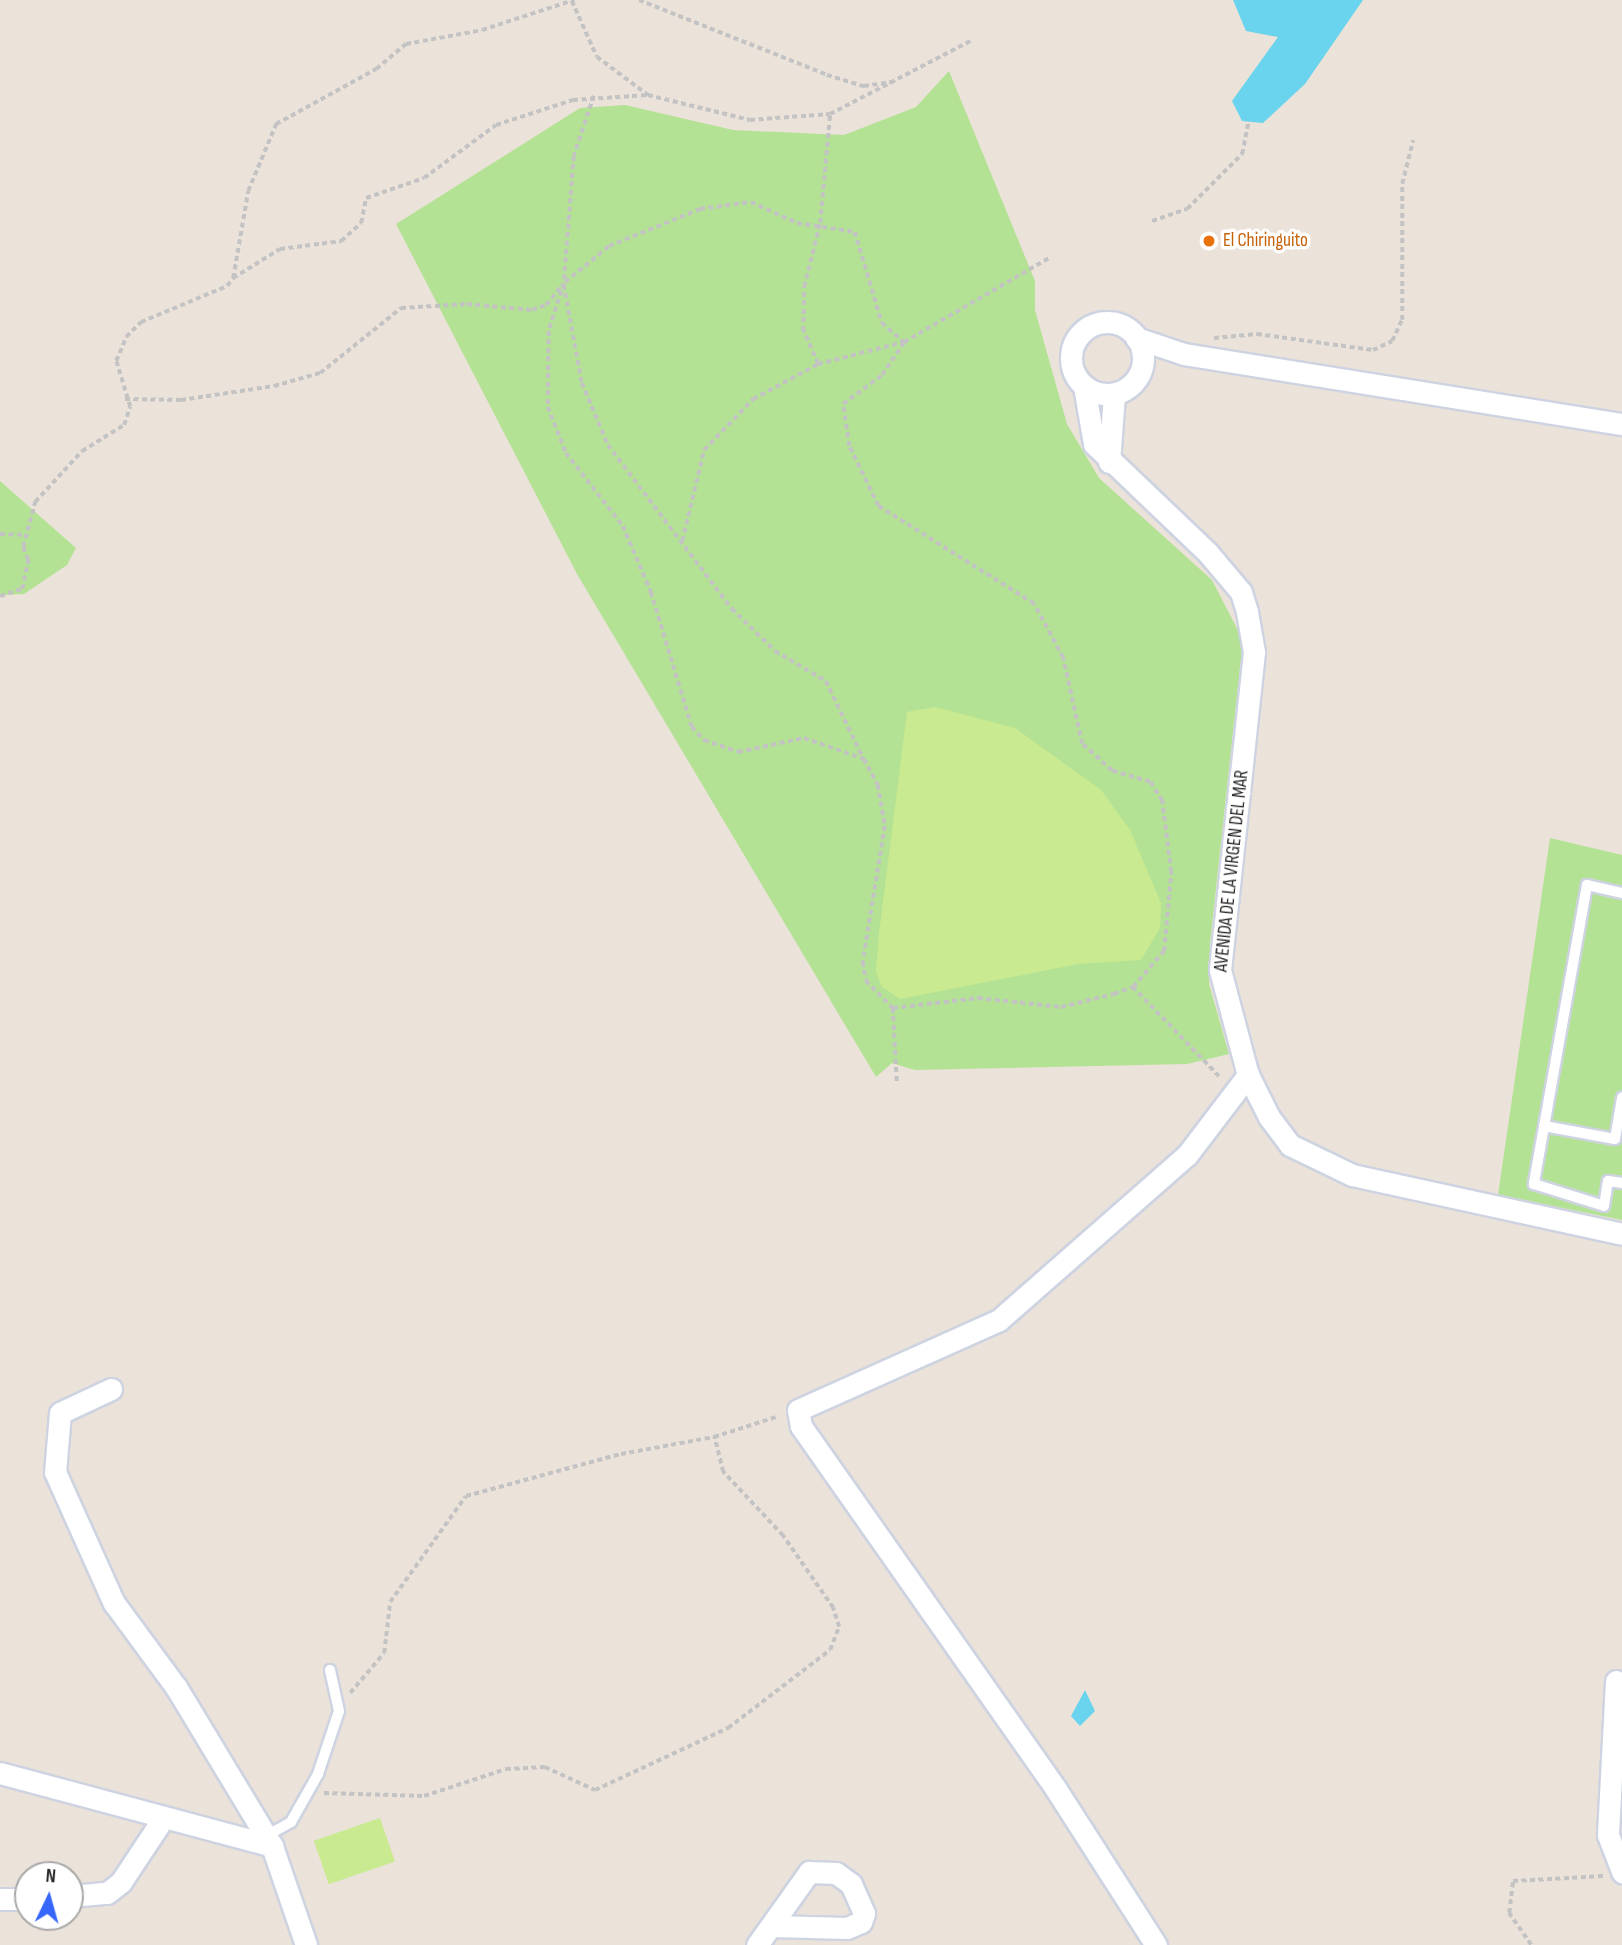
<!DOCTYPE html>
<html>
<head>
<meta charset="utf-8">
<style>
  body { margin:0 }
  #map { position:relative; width:1622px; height:1945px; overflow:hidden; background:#ebe2d9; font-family:"Sofia Sans Condensed",sans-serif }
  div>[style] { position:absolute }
  .green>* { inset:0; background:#b4e294 }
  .pitch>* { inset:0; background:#c9ea90; transform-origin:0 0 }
  .water>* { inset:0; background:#6ad4ee }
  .path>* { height:3.5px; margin-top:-1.75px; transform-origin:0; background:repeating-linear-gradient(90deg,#c3c3c3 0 5px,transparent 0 8.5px) }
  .roads { filter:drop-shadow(2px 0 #ced3e1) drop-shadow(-2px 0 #ced3e1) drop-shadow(0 2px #ced3e1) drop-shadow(0 -2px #ced3e1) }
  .lane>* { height:10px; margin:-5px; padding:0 5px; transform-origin:5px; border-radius:5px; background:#fff }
  .street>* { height:21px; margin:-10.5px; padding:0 10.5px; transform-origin:10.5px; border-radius:10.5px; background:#fff }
  .street>.ring { margin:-10.5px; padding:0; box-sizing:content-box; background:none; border:21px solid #fff; border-radius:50% }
  .dots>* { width:19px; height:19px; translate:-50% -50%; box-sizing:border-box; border:4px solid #fff; border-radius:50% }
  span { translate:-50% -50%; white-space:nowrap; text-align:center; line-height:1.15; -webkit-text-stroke:7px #fff; paint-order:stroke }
  .food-label { font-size:19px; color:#c56008 }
  .left { translate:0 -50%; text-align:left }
  .street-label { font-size:19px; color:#282828 }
  .north { position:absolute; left:14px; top:1861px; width:70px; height:70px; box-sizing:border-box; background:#fff; border:2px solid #a9a9a9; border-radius:50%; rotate:5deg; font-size:19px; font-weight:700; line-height:28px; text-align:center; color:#282828 }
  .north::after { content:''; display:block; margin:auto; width:24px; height:32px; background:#3667fa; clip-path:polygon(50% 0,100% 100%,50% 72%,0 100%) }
</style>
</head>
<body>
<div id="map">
  <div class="green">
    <div style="clip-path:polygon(949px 71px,1035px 281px,1035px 310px,1067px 424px,1099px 478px,1212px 580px,1243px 640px,1210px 944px,1209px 984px,1229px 1054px,1187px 1064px,915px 1070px,892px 1063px,876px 1077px,577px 574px,396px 224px,580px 108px,625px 105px,733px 130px,844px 135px,916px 107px)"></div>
    <div style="clip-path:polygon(0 481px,76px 548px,67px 565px,24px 594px,0 595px)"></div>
    <div style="clip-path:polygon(1550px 838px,1622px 855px,1622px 1220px,1498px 1195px)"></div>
  </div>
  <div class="pitch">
    <div style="clip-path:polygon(935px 707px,1015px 728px,1101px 790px,1130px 830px,1161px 903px,1160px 928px,1141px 960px,1078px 964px,900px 999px,882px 987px,876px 971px,879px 934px,907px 712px)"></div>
    <div style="left:380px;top:1818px;width:46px;height:70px;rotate:71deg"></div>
  </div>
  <div class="water">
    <div style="clip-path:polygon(1233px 0,1363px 0,1305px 84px,1263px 123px,1242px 121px,1232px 101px,1278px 37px,1246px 31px)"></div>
    <div style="clip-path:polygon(1085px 1690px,1095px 1711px,1080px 1726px,1071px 1716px)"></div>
  </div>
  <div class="path">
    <div style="left:639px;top:0;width:202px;rotate:21.7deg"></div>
    <div style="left:827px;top:75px;width:39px;rotate:17deg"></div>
    <div style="left:864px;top:86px;width:30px;rotate:-8deg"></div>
    <div style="left:572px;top:1px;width:61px;rotate:65.9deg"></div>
    <div style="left:597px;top:57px;width:64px;rotate:36.7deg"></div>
    <div style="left:648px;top:95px;width:105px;rotate:13.8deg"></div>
    <div style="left:750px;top:120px;width:80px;rotate:-4.3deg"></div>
    <div style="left:830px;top:114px;width:158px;rotate:-27.5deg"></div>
    <div style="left:594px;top:96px;width:63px;rotate:108.4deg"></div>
    <div style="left:574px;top:156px;width:127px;rotate:94.5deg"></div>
    <div style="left:564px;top:283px;width:50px;rotate:107.4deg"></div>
    <div style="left:549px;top:331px;width:76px;rotate:90.8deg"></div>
    <div style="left:548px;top:407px;width:49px;rotate:68.6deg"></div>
    <div style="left:566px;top:453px;width:93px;rotate:52deg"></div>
    <div style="left:623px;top:526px;width:72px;rotate:67deg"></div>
    <div style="left:651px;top:592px;width:141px;rotate:73.1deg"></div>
    <div style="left:692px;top:727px;width:18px;rotate:47deg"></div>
    <div style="left:704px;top:740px;width:36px;rotate:19deg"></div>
    <div style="left:738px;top:752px;width:67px;rotate:-12deg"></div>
    <div style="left:804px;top:738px;width:64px;rotate:19.3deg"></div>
    <div style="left:864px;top:759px;width:30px;rotate:62deg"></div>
    <div style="left:878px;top:785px;width:42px;rotate:80.3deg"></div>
    <div style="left:885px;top:826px;width:138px;rotate:99.2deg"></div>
    <div style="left:863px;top:962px;width:19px;rotate:81deg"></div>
    <div style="left:866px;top:981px;width:38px;rotate:45deg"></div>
    <div style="left:893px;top:1008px;width:86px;rotate:-6.7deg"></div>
    <div style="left:978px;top:998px;width:83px;rotate:6.2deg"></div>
    <div style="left:1061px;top:1007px;width:55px;rotate:-13.8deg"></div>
    <div style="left:1114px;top:994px;width:20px;rotate:-20deg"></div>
    <div style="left:1133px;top:987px;width:48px;rotate:-49.3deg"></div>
    <div style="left:1164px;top:951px;width:79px;rotate:-84.9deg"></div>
    <div style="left:1171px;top:872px;width:72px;rotate:-97.2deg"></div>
    <div style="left:1162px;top:801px;width:22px;rotate:-122deg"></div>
    <div style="left:1150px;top:782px;width:40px;rotate:-164deg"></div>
    <div style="left:1112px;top:771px;width:40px;rotate:-138deg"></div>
    <div style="left:1082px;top:744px;width:88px;rotate:-102.5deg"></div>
    <div style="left:1063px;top:658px;width:61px;rotate:-118.2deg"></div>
    <div style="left:1034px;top:604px;width:184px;rotate:-147.9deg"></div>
    <div style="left:878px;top:506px;width:67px;rotate:-115.8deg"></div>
    <div style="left:849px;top:446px;width:42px;rotate:-98.1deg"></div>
    <div style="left:843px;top:404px;width:49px;rotate:-36.6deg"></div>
    <div style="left:882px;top:375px;width:40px;rotate:-56deg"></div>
    <div style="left:1152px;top:221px;width:37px;rotate:-19deg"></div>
    <div style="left:1187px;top:209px;width:78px;rotate:-45deg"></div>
    <div style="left:1242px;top:154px;width:33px;rotate:-79deg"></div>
    <div style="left:233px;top:278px;width:55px;rotate:-31.7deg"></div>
    <div style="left:280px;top:249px;width:62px;rotate:-7.5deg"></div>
    <div style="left:341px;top:241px;width:27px;rotate:-42deg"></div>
    <div style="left:361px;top:223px;width:25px;rotate:-79deg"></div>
    <div style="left:366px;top:198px;width:61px;rotate:-19deg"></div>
    <div style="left:424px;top:178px;width:89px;rotate:-36.4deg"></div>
    <div style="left:496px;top:125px;width:81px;rotate:-18deg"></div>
    <div style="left:573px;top:100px;width:75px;rotate:-3.8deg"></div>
    <div style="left:565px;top:282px;width:57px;rotate:-39.3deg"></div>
    <div style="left:609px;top:246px;width:98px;rotate:-22.1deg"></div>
    <div style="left:700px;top:209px;width:51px;rotate:-7.8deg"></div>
    <div style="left:751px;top:202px;width:51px;rotate:24.5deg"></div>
    <div style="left:797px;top:223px;width:59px;rotate:8.8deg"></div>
    <div style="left:855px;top:232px;width:95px;rotate:73.5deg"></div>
    <div style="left:882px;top:323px;width:29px;rotate:41deg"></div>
    <div style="left:564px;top:285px;width:100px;rotate:79.6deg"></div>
    <div style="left:582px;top:383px;width:67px;rotate:67.2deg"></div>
    <div style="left:608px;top:445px;width:206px;rotate:52.9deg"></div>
    <div style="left:732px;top:609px;width:60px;rotate:44.3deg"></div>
    <div style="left:775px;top:651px;width:59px;rotate:30.5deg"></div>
    <div style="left:826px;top:681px;width:85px;rotate:64.3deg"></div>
    <div style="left:1214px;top:338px;width:43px;rotate:-5.3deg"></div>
    <div style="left:1257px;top:334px;width:117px;rotate:7.9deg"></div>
    <div style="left:1373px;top:350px;width:21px;rotate:-25deg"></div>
    <div style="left:1392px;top:341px;width:23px;rotate:-65deg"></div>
    <div style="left:1402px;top:320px;width:136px;rotate:-90deg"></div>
    <div style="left:1402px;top:184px;width:45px;rotate:-76deg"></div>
    <div style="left:818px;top:364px;width:36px;rotate:-114deg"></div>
    <div style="left:803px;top:331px;width:44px;rotate:-88.7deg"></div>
    <div style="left:804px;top:287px;width:66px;rotate:-76deg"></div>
    <div style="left:820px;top:223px;width:109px;rotate:-84.8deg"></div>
    <div style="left:125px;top:399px;width:56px;rotate:1deg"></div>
    <div style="left:181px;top:400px;width:94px;rotate:-8.6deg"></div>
    <div style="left:274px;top:386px;width:48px;rotate:-15.8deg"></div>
    <div style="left:320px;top:373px;width:104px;rotate:-38.7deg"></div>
    <div style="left:401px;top:308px;width:66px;rotate:-3.5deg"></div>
    <div style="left:467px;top:304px;width:65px;rotate:5.3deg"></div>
    <div style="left:532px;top:310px;width:15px;rotate:-20deg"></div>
    <div style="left:546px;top:305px;width:22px;rotate:-51deg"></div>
    <div style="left:0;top:534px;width:26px;rotate:2deg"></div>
    <div style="left:682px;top:541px;width:94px;rotate:-76.4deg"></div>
    <div style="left:704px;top:450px;width:71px;rotate:-46.1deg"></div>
    <div style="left:753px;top:399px;width:74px;rotate:-28.3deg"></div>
    <div style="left:818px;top:364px;width:89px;rotate:-14.3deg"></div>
    <div style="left:904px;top:342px;width:168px;rotate:-30.1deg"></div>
    <div style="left:0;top:596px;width:23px;rotate:-18deg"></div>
    <div style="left:22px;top:589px;width:30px;rotate:-78deg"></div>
    <div style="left:28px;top:560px;width:14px;rotate:-111deg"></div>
    <div style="left:23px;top:547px;width:47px;rotate:-75.1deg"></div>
    <div style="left:35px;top:502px;width:69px;rotate:-47.3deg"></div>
    <div style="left:82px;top:451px;width:49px;rotate:-31.8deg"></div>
    <div style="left:124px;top:425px;width:19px;rotate:-72deg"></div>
    <div style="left:130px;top:407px;width:48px;rotate:-106.9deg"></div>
    <div style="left:116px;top:361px;width:26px;rotate:-67deg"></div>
    <div style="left:126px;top:337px;width:21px;rotate:-45deg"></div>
    <div style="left:141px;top:322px;width:93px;rotate:-22.7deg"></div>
    <div style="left:227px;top:286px;width:10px;rotate:-53deg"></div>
    <div style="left:233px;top:278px;width:88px;rotate:-80.2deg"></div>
    <div style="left:248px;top:191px;width:73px;rotate:-67.3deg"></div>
    <div style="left:276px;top:124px;width:114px;rotate:-28.8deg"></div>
    <div style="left:376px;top:69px;width:39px;rotate:-40deg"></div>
    <div style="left:406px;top:44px;width:77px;rotate:-10.4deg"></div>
    <div style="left:482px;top:30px;width:97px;rotate:-18.1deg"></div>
    <div style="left:1133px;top:987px;width:124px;rotate:46deg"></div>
    <div style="left:893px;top:1008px;width:74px;rotate:86.9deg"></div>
    <div style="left:350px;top:1693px;width:52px;rotate:-49.6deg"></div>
    <div style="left:384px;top:1653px;width:51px;rotate:-83.3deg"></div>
    <div style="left:390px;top:1602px;width:130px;rotate:-54.4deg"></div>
    <div style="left:466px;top:1496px;width:161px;rotate:-15.2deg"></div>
    <div style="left:621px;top:1454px;width:95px;rotate:-10.4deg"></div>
    <div style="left:324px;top:1793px;width:100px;rotate:1.7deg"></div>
    <div style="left:424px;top:1796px;width:86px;rotate:-18.2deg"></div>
    <div style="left:506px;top:1769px;width:39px;rotate:-3deg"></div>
    <div style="left:545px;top:1767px;width:55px;rotate:24.7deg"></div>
    <div style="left:595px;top:1790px;width:147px;rotate:-25deg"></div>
    <div style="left:728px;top:1728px;width:128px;rotate:-37.4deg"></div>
    <div style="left:830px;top:1650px;width:25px;rotate:-69deg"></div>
    <div style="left:839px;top:1627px;width:20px;rotate:-108deg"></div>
    <div style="left:833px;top:1608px;width:88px;rotate:-124.8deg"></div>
    <div style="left:783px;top:1536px;width:88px;rotate:-133.2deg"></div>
    <div style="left:723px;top:1472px;width:36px;rotate:-104deg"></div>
    <div style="left:714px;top:1437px;width:68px;rotate:-17.9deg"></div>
    <div style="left:1531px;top:1945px;width:39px;rotate:-125deg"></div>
    <div style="left:1509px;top:1913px;width:32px;rotate:-83deg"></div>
    <div style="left:1513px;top:1881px;width:90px;rotate:-3.2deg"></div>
  </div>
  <div class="roads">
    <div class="lane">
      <div style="left:1622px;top:893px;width:36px;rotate:-167deg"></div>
      <div style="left:1587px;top:885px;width:304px;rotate:100.1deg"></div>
      <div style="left:1534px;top:1184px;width:73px;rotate:17.4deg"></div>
      <div style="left:1604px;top:1206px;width:25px;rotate:-81deg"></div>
      <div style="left:1608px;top:1181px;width:14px;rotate:8deg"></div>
      <div style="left:1544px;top:1126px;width:72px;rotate:10.4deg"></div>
      <div style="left:1615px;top:1139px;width:42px;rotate:-80.3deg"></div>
      <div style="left:266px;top:1836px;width:29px;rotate:-29deg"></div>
      <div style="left:291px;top:1822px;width:55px;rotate:-60.6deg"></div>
      <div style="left:318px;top:1774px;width:66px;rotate:-71.6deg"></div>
      <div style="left:339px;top:1711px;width:42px;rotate:-102.4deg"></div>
    </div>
    <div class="street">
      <div class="ring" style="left:1071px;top:322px;width:51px;height:51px"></div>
      <div style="left:1136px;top:338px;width:51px;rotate:18.4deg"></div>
      <div style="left:1184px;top:354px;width:444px;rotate:9.1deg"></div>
      <div style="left:1084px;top:386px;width:59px;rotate:80.2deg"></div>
      <div style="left:1094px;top:444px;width:158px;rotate:43.7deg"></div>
      <div style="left:1208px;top:553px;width:51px;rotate:49.8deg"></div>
      <div style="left:1241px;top:592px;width:21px;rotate:73deg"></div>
      <div style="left:1247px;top:612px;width:41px;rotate:80.1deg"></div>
      <div style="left:1254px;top:652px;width:320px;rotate:96.1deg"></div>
      <div style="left:1220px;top:970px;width:109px;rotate:75.1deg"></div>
      <div style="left:1248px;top:1075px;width:47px;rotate:63.4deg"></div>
      <div style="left:1269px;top:1117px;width:35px;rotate:53deg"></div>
      <div style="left:1290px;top:1145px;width:69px;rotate:25.8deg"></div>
      <div style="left:1352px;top:1175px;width:276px;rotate:12.3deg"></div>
      <div style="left:1109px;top:462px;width:67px;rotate:-85.7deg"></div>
      <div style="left:111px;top:1389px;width:56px;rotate:154.8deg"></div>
      <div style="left:60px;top:1413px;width:59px;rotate:94.8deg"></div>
      <div style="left:55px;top:1472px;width:144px;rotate:65.8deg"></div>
      <div style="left:114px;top:1603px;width:104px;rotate:53.6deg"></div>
      <div style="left:176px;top:1687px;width:186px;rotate:58.9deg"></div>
      <div style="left:272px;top:1846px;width:105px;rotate:71deg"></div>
      <div style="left:1616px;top:1681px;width:154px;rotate:93deg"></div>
      <div style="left:1608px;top:1835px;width:40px;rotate:69deg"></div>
      <div style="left:0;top:1773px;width:282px;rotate:15deg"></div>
      <div style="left:70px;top:1896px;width:37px;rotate:-5deg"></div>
      <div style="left:107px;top:1893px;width:18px;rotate:-38deg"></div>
      <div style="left:121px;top:1882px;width:74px;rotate:-56.5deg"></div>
      <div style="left:0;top:1899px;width:28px"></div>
      <div style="left:757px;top:1945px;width:90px;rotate:-54.5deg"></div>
      <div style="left:809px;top:1872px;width:27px;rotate:2deg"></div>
      <div style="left:836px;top:1873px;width:19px;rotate:36deg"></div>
      <div style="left:851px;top:1884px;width:32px;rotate:66deg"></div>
      <div style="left:864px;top:1913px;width:9px;rotate:108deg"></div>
      <div style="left:861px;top:1922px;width:15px;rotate:157deg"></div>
      <div style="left:847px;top:1928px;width:75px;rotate:-178.5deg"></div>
      <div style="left:1156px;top:1945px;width:185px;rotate:-122.7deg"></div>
      <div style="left:1056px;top:1789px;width:444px;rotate:-125.1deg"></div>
      <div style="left:801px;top:1426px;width:16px;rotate:-101deg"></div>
      <div style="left:798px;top:1410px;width:220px;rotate:-24.1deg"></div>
      <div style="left:999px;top:1320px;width:250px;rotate:-41.3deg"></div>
      <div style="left:1187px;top:1155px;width:101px;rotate:-52.7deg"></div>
    </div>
  </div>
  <div class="dots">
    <div style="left:1209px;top:241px;background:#e8710a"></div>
  </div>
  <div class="food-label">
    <span class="left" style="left:1223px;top:241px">El Chiringuito</span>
  </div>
  <div class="street-label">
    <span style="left:1232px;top:871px;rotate:-84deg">AVENIDA DE LA VIRGEN DEL MAR</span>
  </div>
  <div class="north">N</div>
</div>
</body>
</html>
